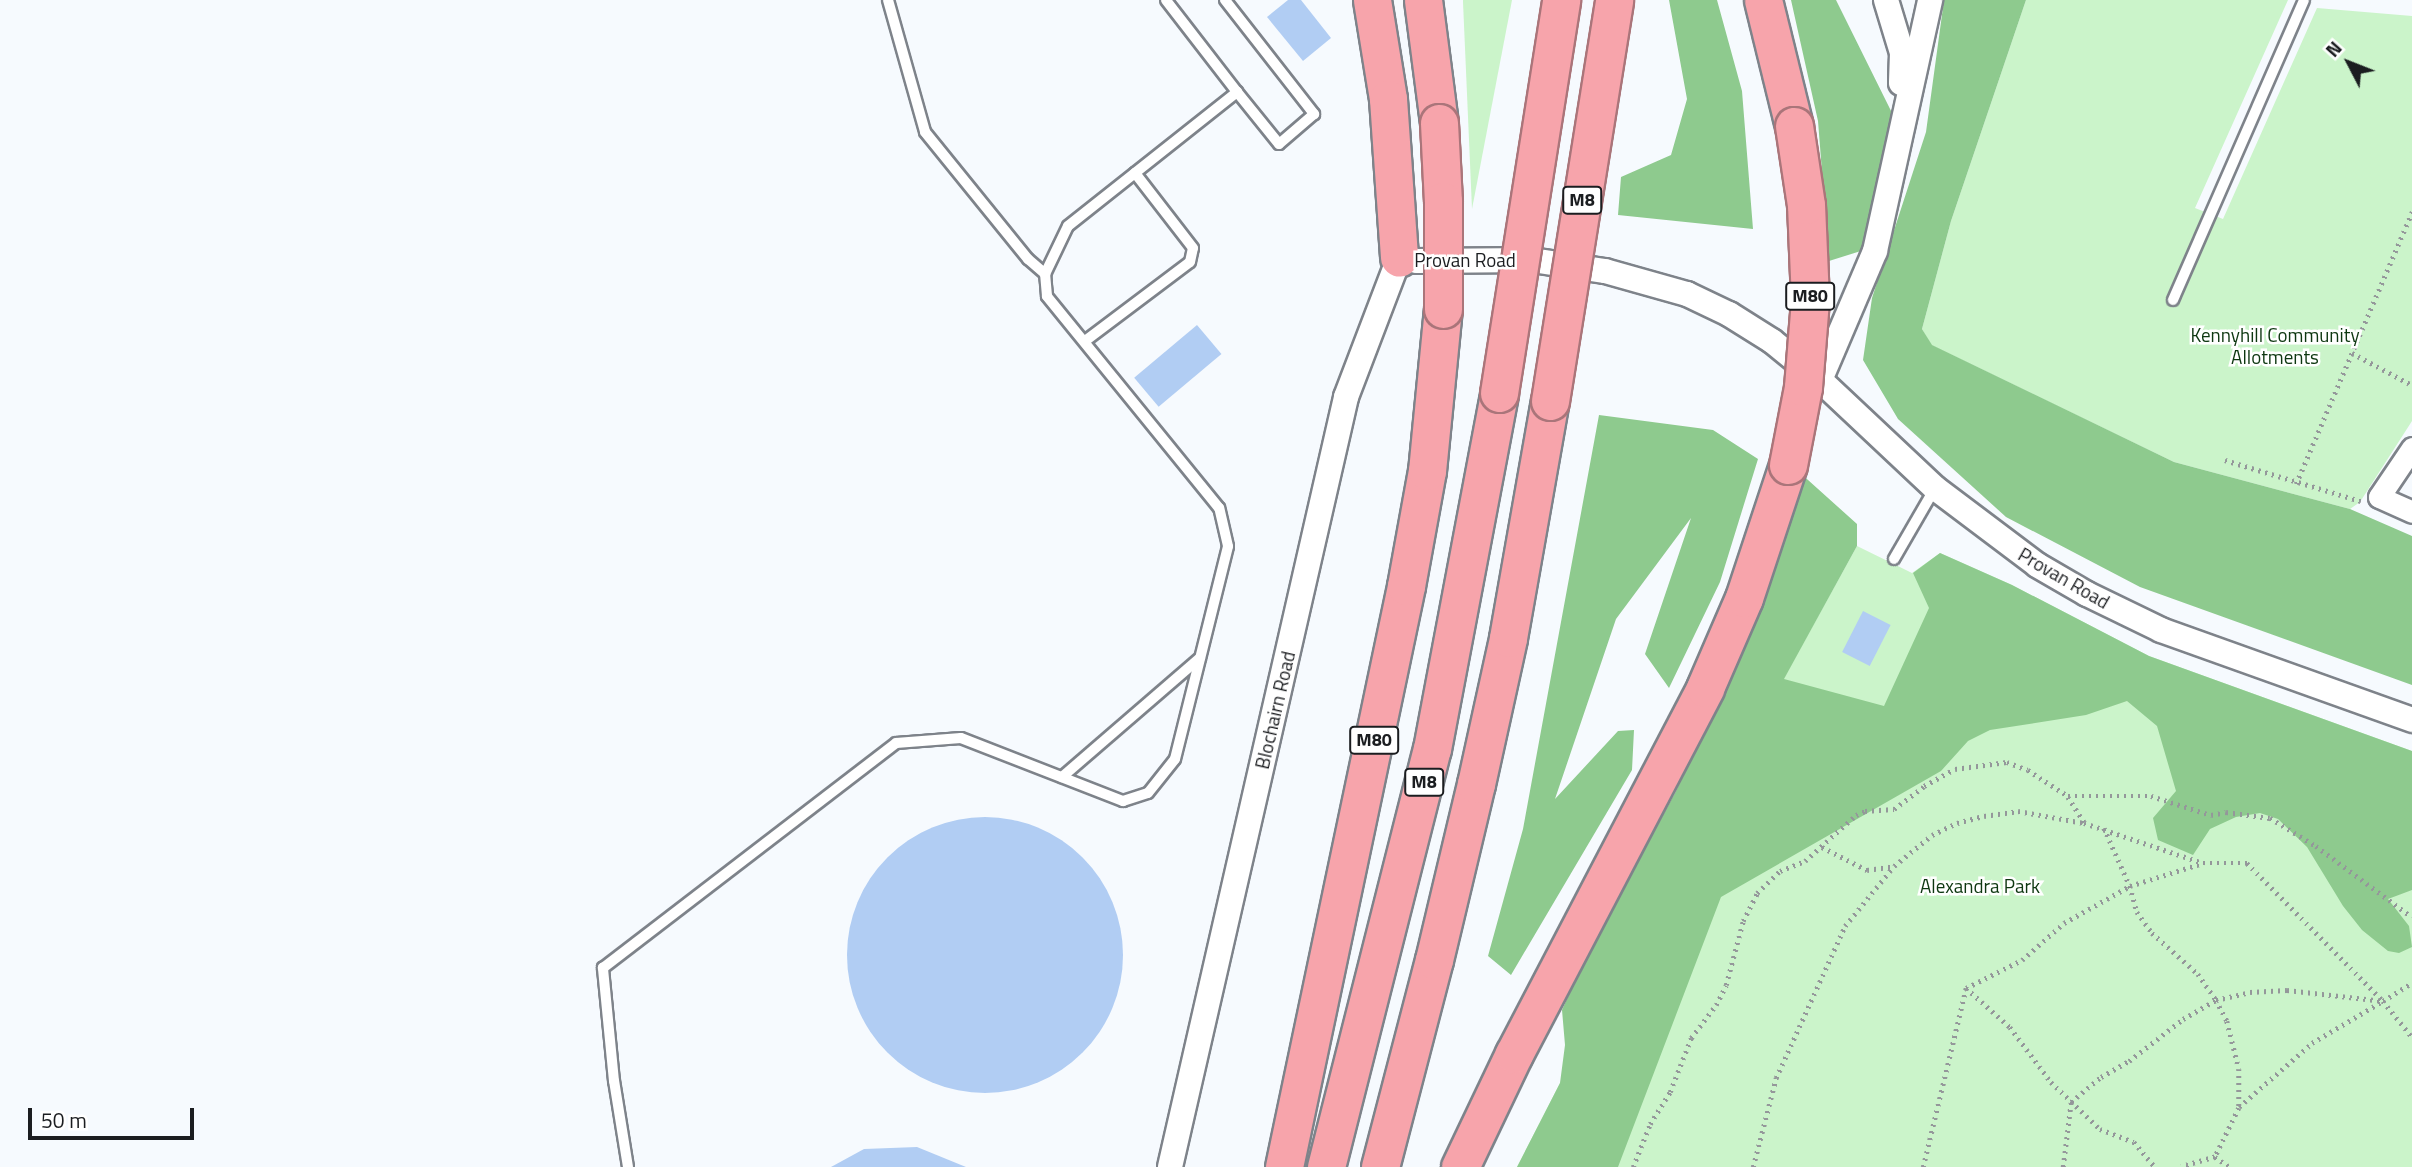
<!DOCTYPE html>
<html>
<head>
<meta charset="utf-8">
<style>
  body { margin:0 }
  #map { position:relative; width:2412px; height:1167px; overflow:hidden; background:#f6fafe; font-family:"Titillium Web",sans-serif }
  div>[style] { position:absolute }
  .green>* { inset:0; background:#cbf4ca }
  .forest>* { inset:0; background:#8eca8e }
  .building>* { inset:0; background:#b1cdf3; transform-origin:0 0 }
  .round { border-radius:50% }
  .path>* { height:4.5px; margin-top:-2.25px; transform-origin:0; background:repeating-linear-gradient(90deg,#94979a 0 2px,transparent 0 7px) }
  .roads { filter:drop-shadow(2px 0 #7e838a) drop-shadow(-2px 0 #7e838a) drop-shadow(0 2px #7e838a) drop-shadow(0 -2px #7e838a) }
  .service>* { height:10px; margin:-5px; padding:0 5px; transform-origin:5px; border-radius:5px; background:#fff }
  .minor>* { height:21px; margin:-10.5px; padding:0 10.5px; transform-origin:10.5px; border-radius:10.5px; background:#fff }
  .tertiary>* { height:24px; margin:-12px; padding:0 12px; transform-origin:12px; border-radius:12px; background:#fff }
  .motorway>* { height:37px; margin:-18.5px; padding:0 18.5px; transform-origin:18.5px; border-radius:18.5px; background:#f7a4ab }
  .bridges { filter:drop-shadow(2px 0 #aa757a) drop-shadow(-2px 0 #aa757a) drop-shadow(0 2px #aa757a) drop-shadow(0 -2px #aa757a) }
  .motorway-bridge>* { height:37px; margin:-18.5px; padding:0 18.5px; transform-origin:18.5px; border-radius:18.5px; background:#f7a4ab }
  span { translate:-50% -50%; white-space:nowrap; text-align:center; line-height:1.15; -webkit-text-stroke:5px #fff; paint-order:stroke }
  .shield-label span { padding:2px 5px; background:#fff; border:2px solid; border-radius:5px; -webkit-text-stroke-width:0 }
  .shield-label { font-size:18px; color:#1b1d20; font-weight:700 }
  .street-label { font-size:19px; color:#1b1d20 }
  .park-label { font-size:19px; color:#0d3710 }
  .north { position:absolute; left:2314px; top:28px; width:70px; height:70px; -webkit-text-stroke:5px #fff; paint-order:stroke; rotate:312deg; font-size:19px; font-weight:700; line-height:28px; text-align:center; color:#1b1d20 }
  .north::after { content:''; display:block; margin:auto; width:24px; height:32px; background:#1b1d20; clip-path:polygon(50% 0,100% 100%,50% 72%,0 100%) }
  .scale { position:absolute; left:28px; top:1108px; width:166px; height:32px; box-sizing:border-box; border:4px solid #1b1d20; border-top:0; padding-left:9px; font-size:21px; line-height:24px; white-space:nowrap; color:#1b1d20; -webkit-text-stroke:5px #fff; paint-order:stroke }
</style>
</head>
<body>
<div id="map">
  <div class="green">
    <div style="clip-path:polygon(1463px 0,1512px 0,1472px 209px,1463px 2px)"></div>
    <div style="clip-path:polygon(2026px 0,2288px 0,2195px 208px,2223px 219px,2317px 8px,2412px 16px,2412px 421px,2360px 502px,2350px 509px,2174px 462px,1931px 345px,1922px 329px,1951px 221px)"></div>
    <div style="clip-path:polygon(1857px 546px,1912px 573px,1940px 553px,2012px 585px,2149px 656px,2412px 751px,2412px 1167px,1517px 1167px,1560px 1083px)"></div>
  </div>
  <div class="forest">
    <div style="clip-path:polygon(1669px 0,1717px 0,1742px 91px,1753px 229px,1618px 215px,1621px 177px,1671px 155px,1687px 99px)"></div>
    <div style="clip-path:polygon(1791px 0,1836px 0,1897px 123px,1864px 250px,1829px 261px,1818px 121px)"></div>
    <div style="clip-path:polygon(1944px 0,2026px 0,1951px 221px,1922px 329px,1932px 345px,2174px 462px,2350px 509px,2412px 536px,2412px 685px,2140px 587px,2006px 517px,1898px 419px,1863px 360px,1872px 298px,1926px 132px)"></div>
    <div style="clip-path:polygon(1599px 415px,1713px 430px,1758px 459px,1720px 582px,1669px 688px,1645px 654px,1691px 518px,1616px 619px,1555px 799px,1618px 731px,1634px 730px,1632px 770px,1511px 975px,1488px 956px,1523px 829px)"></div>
    <div style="clip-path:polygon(1798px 471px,1857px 524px,1857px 546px,1784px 679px,1884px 706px,1929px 608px,1913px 573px,1940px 553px,2012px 585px,2149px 656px,2412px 751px,2412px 890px,2388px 899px,2409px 926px,2412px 947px,2399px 953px,2388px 951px,2362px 930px,2343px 906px,2307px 847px,2278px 819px,2260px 813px,2236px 817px,2210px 829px,2193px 855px,2158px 840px,2153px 818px,2176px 791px,2157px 726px,2127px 701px,2086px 715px,1990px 730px,1968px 741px,1941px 771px,1721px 897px,1618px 1167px,1517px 1167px,1560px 1083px,1565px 1045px,1562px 1010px,1587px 954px,1675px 793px,1739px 659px)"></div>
  </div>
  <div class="building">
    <div style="clip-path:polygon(1288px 0,1301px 0,1331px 38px,1303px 61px,1267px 17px)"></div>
    <div style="left:1197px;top:325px;width:38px;height:82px;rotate:50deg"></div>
    <div style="left:1863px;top:611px;width:31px;height:46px;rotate:27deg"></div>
    <div class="round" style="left:847px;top:817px;width:276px;height:276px"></div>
    <div style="clip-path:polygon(917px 1147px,966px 1167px,831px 1167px,864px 1149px)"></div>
  </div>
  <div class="path">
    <div style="left:2352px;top:353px;width:68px;rotate:28.1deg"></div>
    <div style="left:2225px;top:460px;width:142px;rotate:16.8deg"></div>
    <div style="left:2296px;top:484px;width:296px;rotate:-66.9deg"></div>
    <div style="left:2068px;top:797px;width:30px;rotate:57deg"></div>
    <div style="left:2104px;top:828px;width:64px;rotate:65.9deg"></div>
    <div style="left:2130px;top:886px;width:27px;rotate:75deg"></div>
    <div style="left:2137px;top:912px;width:26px;rotate:54deg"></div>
    <div style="left:2152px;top:933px;width:62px;rotate:41.7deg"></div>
    <div style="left:2198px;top:974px;width:32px;rotate:55deg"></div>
    <div style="left:2216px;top:1000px;width:24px;rotate:62deg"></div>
    <div style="left:2227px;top:1021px;width:49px;rotate:76deg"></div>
    <div style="left:2239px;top:1069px;width:39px;rotate:90deg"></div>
    <div style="left:2239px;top:1108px;width:55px;rotate:116.1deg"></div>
    <div style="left:2215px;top:1157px;width:35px;rotate:164deg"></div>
    <div style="left:1822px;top:847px;width:51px;rotate:27.1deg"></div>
    <div style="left:1867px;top:870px;width:27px;rotate:-8deg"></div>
    <div style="left:1966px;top:988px;width:59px;rotate:41.6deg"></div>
    <div style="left:2010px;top:1027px;width:69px;rotate:53.3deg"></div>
    <div style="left:2051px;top:1082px;width:68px;rotate:43.8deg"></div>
    <div style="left:2100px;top:1129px;width:36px;rotate:21deg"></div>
    <div style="left:2134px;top:1142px;width:33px;rotate:50deg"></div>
    <div style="left:2239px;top:1107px;width:97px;rotate:-41.2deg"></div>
    <div style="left:2312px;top:1043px;width:80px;rotate:-30.7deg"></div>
    <div style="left:2215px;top:1157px;width:18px;rotate:34deg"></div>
    <div style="left:1633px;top:1167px;width:46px;rotate:-68.4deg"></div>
    <div style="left:1650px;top:1124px;width:38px;rotate:-58deg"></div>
    <div style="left:1670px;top:1092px;width:58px;rotate:-68.7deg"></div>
    <div style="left:1691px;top:1038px;width:41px;rotate:-52.9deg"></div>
    <div style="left:1716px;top:1005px;width:22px;rotate:-63deg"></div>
    <div style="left:1726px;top:985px;width:66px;rotate:-75.1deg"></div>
    <div style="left:1743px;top:921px;width:31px;rotate:-63deg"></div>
    <div style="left:1757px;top:893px;width:32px;rotate:-44deg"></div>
    <div style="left:1780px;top:871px;width:27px;rotate:-22deg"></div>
    <div style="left:1805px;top:861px;width:69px;rotate:-42deg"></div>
    <div style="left:1856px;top:815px;width:10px;rotate:-24deg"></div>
    <div style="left:1865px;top:811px;width:29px;rotate:-4deg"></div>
    <div style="left:1894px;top:809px;width:38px;rotate:-37deg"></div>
    <div style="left:1924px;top:786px;width:35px;rotate:-29deg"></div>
    <div style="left:1955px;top:769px;width:52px;rotate:-7.7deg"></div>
    <div style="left:2007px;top:762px;width:22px;rotate:21deg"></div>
    <div style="left:2028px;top:770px;width:48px;rotate:33deg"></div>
    <div style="left:2068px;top:796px;width:83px"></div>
    <div style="left:2151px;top:796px;width:63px;rotate:17.6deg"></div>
    <div style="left:2211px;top:815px;width:15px;rotate:-11deg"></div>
    <div style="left:2226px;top:812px;width:44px;rotate:7.8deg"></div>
    <div style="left:2270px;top:818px;width:54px;rotate:31.3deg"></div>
    <div style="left:2316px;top:846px;width:119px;rotate:36.5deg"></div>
    <div style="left:1753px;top:1167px;width:92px;rotate:-75.5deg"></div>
    <div style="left:1776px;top:1078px;width:167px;rotate:-65.6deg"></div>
    <div style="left:1845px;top:926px;width:77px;rotate:-50.8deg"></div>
    <div style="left:1894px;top:866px;width:49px;rotate:-39.2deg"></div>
    <div style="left:1932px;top:835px;width:28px;rotate:-26deg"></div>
    <div style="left:1957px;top:823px;width:28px;rotate:-15deg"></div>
    <div style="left:1984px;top:816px;width:34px;rotate:-8deg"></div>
    <div style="left:2018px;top:811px;width:67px;rotate:10.3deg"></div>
    <div style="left:2084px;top:823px;width:126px;rotate:18.6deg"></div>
    <div style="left:2203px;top:863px;width:44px"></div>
    <div style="left:2247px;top:863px;width:194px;rotate:45.4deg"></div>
    <div style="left:2383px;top:1001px;width:46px;rotate:51.1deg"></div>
    <div style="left:1923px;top:1167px;width:184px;rotate:-76.5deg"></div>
    <div style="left:1966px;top:988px;width:63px;rotate:-26.6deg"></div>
    <div style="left:2022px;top:960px;width:56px;rotate:-41.4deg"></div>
    <div style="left:2064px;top:923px;width:76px;rotate:-29.3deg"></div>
    <div style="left:2130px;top:886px;width:77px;rotate:-17.5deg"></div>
    <div style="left:2063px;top:1167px;width:65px;rotate:-83deg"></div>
    <div style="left:2071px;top:1102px;width:39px;rotate:-40deg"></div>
    <div style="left:2101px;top:1077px;width:32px;rotate:-30deg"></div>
    <div style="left:2129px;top:1061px;width:68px;rotate:-37.9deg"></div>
    <div style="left:2183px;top:1019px;width:38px;rotate:-30deg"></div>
    <div style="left:2216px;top:1000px;width:35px;rotate:-13deg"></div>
    <div style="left:2250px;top:992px;width:37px;rotate:-3deg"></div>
    <div style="left:2287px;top:990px;width:97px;rotate:6.5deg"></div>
    <div style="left:2383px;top:1001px;width:34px;rotate:-32deg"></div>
  </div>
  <div class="roads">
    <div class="service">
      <div style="left:888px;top:0;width:137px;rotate:74.3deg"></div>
      <div style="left:925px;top:132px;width:164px;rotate:51deg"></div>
      <div style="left:1028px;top:259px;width:23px;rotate:41deg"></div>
      <div style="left:1225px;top:0;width:145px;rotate:52deg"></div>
      <div style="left:1314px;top:114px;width:46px;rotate:139.4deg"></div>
      <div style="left:1279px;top:144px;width:67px;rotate:-128.9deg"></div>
      <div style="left:2173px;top:300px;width:327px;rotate:-66.4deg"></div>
      <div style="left:1085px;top:341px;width:131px;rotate:-37deg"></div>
      <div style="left:1190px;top:262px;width:14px;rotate:-78deg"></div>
      <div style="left:1193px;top:248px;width:95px;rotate:-127.7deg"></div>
      <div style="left:1894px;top:559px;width:82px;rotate:-60deg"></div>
      <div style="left:1062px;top:777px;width:182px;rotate:-40.8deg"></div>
      <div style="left:628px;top:1167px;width:87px;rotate:-99.2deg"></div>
      <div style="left:614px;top:1081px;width:114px;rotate:-95.6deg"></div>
      <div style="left:603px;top:968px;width:369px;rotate:-37.5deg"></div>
      <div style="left:896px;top:743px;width:65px;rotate:-4.4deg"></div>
      <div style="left:961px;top:738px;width:174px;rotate:21.3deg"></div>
      <div style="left:1123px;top:801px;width:26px;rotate:-18deg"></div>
      <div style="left:1148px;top:793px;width:43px;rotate:-51.5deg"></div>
      <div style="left:1175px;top:759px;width:219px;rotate:-76deg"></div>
      <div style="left:1228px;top:546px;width:39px;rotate:-103deg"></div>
      <div style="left:1219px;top:508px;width:273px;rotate:-129.1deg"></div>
      <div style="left:1047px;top:296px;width:22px;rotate:-95deg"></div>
      <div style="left:1045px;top:274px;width:53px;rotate:-64.4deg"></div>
      <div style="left:1068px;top:226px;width:216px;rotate:-38.4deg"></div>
      <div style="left:1237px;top:92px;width:116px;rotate:-127.7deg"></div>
    </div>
    <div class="minor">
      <div style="left:2412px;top:448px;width:59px;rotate:124deg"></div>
      <div style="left:2379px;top:497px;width:36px;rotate:24deg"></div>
    </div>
    <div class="tertiary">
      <div style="left:1886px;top:0;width:55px;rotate:73.2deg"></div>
      <div style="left:1902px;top:53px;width:30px;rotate:92deg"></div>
      <div style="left:1820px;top:380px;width:140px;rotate:-66.9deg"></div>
      <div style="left:1875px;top:251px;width:257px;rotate:-77.6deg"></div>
      <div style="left:1170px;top:1167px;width:790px;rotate:-77.12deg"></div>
      <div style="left:1346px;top:397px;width:149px;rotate:-69.1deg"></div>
      <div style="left:1399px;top:258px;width:18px;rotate:9deg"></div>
      <div style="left:1417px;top:261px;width:115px;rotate:-0.5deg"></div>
      <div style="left:1532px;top:260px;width:74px;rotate:8.6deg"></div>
      <div style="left:1605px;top:271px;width:85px;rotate:15.7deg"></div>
      <div style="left:1687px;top:294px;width:47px;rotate:25.5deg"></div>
      <div style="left:1729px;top:314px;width:51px;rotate:32.1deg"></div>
      <div style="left:1772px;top:341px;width:62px;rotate:39.1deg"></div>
      <div style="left:1820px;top:380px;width:158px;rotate:43.2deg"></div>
      <div style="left:1935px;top:488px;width:128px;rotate:37deg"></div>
      <div style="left:2037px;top:565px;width:58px;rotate:30.1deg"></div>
      <div style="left:2087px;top:594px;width:82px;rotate:25.9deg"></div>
      <div style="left:2161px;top:630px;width:267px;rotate:19.7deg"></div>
    </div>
    <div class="motorway">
      <div style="left:1372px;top:0;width:100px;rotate:80.8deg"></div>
      <div style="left:1388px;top:99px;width:159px;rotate:86deg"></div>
      <div style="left:1423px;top:0;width:124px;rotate:82.6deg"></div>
      <div style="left:1763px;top:0;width:130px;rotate:76.2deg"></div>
      <div style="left:1284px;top:1167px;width:594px;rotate:-78.14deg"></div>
      <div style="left:1406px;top:586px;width:117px;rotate:-79.7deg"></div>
      <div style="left:1427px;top:471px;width:163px;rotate:-84.4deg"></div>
      <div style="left:1326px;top:1167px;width:431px;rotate:-75.8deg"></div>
      <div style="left:1432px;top:749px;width:362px;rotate:-79.3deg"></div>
      <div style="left:1380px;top:1167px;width:214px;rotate:-75.4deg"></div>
      <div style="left:1434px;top:960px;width:181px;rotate:-76.6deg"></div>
      <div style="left:1476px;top:784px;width:149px;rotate:-77.6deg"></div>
      <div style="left:1508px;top:638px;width:241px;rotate:-80deg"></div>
      <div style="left:1460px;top:1167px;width:125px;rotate:-64.5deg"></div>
      <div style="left:1514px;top:1054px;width:413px;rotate:-62.4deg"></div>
      <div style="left:1705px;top:688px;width:98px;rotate:-66.6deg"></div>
      <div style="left:1744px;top:598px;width:140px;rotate:-71.7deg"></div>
    </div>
  </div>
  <div class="bridges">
    <div class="motorway-bridge">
      <div style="left:1439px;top:123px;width:78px;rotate:87.1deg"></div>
      <div style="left:1443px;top:201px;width:108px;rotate:90deg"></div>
      <div style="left:1499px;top:393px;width:398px;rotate:-81deg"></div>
      <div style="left:1550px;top:401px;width:406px;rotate:-80.9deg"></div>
      <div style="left:1788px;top:465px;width:79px;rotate:-79.1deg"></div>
      <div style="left:1803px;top:387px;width:87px;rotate:-85.4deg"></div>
      <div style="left:1810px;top:300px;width:95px;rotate:-92.4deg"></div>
      <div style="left:1806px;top:205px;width:80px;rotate:-98.6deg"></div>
    </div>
  </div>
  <div class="shield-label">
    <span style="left:1582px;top:200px">M8</span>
    <span style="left:1810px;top:296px">M80</span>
    <span style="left:1374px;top:740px">M80</span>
    <span style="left:1424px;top:782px">M8</span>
  </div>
  <div class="street-label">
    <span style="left:1465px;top:260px">Provan Road</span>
    <span style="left:2064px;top:578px;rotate:30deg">Provan Road</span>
    <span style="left:1275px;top:710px;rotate:-77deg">Blochairn Road</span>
  </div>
  <div class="park-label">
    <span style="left:2275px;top:346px">Kennyhill Community<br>Allotments</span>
    <span style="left:1980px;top:886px">Alexandra Park</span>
  </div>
  <div class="north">N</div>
  <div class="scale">50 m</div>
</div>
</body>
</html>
